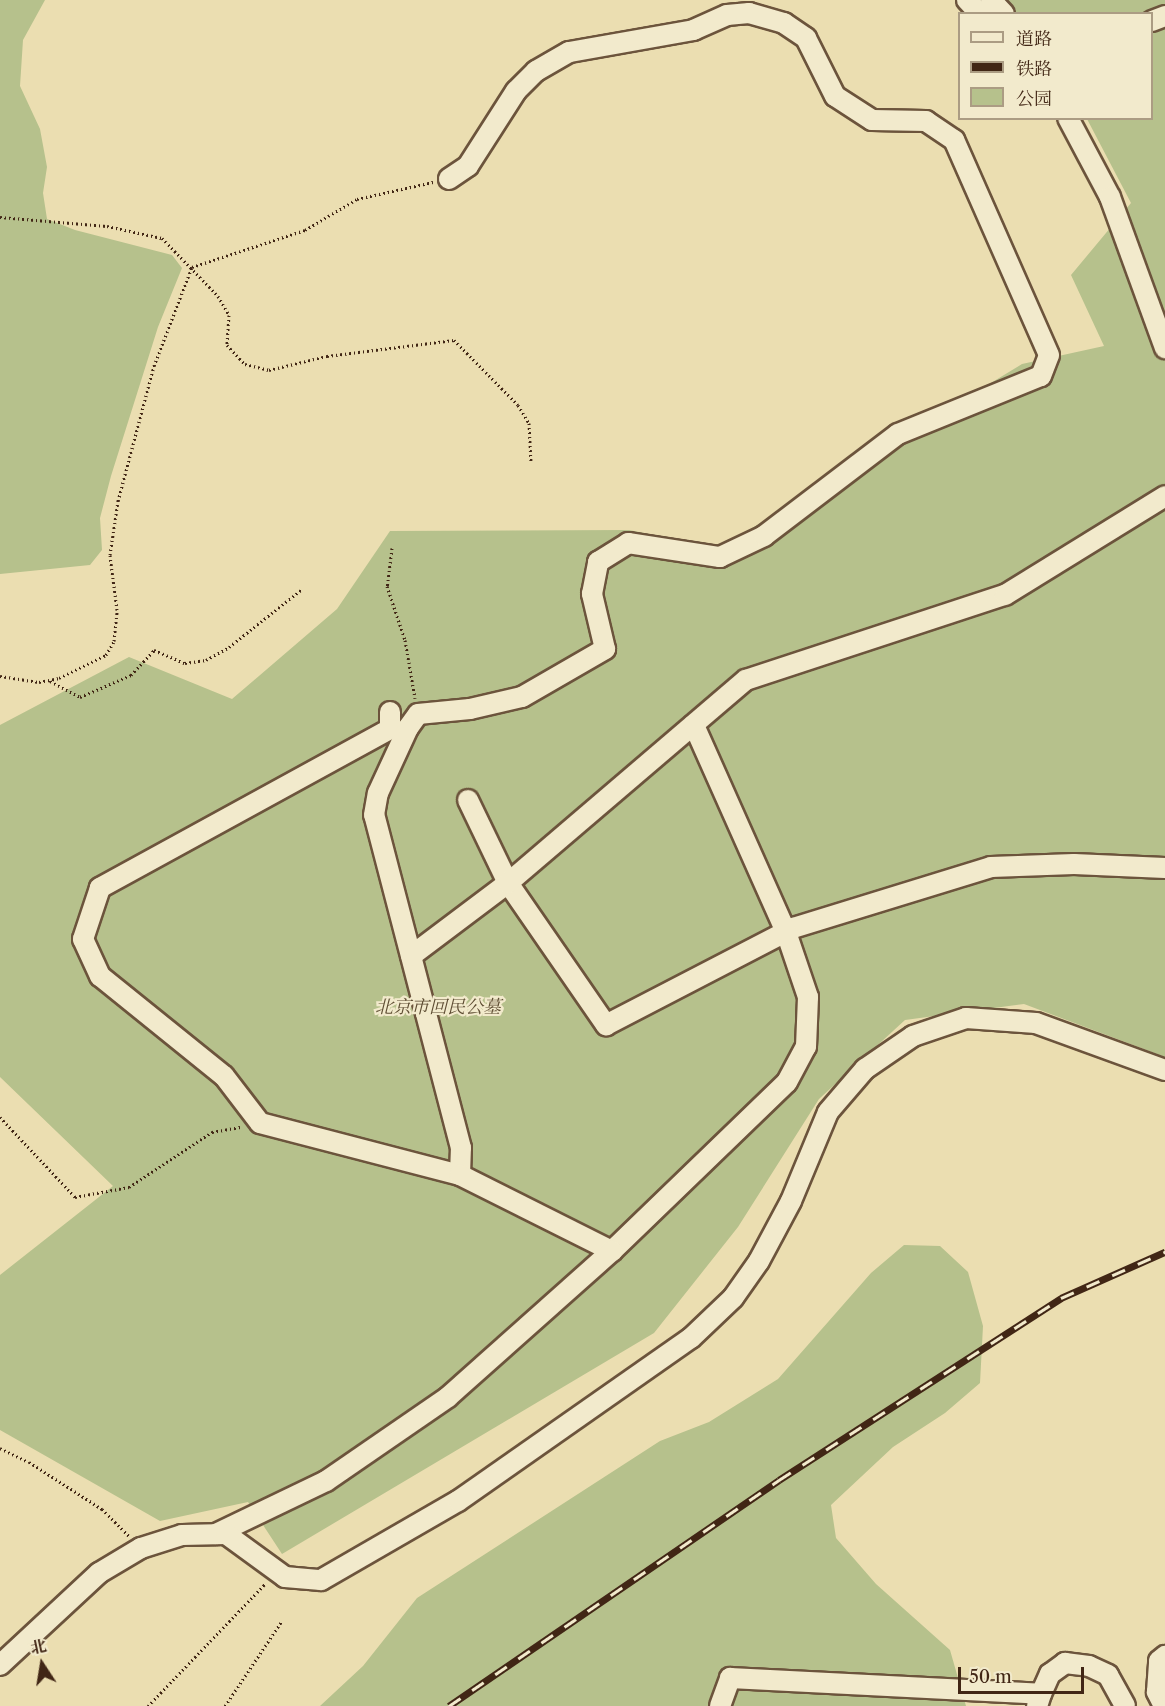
<!DOCTYPE html>
<html>
<head>
<meta charset="utf-8">
<style>
  body { margin:0 }
  #map { position:relative; width:1165px; height:1706px; overflow:hidden; background:#ebdeb1; font-family:"Libre Caslon Text","Noto Serif SC",serif }
  div>[style] { position:absolute }
  .green>* { inset:0; background:#b6c18c }
  .path>* { height:3px; margin-top:-1.5px; transform-origin:0; background:repeating-linear-gradient(90deg,#412615 0 1.5px,transparent 0 4.5px) }
  .roads { filter:drop-shadow(2px 0 #6c543c) drop-shadow(-2px 0 #6c543c) drop-shadow(0 2px #6c543c) drop-shadow(0 -2px #6c543c) }
  .minor>* { height:20px; margin:-10px; padding:0 10px; transform-origin:10px; border-radius:10px; background:#f2eacc }
  .rail>* { height:7px; margin-top:-3.5px; transform-origin:0; background:repeating-linear-gradient(90deg,#f2eacc 0 14px,#412615 0 28px); box-sizing:border-box; border-block:2px solid #412615 }
  span { translate:-50% -50%; white-space:nowrap; text-align:center; line-height:1.15; -webkit-text-stroke:4.5px #f2eacc; paint-order:stroke }
  .park-label { font-size:18px; color:#5e4d33; font-style:italic }
  .legend { position:absolute; left:958px; top:12px; width:195px; height:108px; box-sizing:border-box; background:#f2eacc; border:2px solid #ab9c83; margin:0; padding:8px 10px; list-style:none; font-size:18px; color:#412615 }
  .legend li { display:flex; align-items:center; gap:12px; height:30px }
  .legend b { width:30px; border:2px solid #ab9c83 }
  .north { position:absolute; left:12px; top:1634px; width:60px; height:60px; -webkit-text-stroke:4px #f2eacc; paint-order:stroke; rotate:348deg; font-size:16px; font-weight:700; line-height:24px; text-align:center; color:#412615 }
  .north::after { content:''; display:block; margin:auto; width:21px; height:27px; background:#412615; clip-path:polygon(50% 0,100% 100%,50% 72%,0 100%) }
  .scale { position:absolute; left:958px; top:1667px; width:126px; height:27px; box-sizing:border-box; border:3px solid #412615; border-top:0; padding-left:8px; font-size:18px; line-height:21px; white-space:nowrap; color:#412615; -webkit-text-stroke:4px #f2eacc; paint-order:stroke }
</style>
</head>
<body>
<div id="map">
  <div class="green">
    <div style="clip-path:polygon(0 0,45px 0,23px 40px,20px 86px,40px 129px,47px 167px,43px 193px,47px 219px,75px 230px,172px 255px,182px 268px,158px 327px,111px 476px,100px 518px,102px 550px,90px 565px,0 574px)"></div>
    <div style="clip-path:polygon(989px 0,1165px 0,1165px 1057px,1024px 1004px,905px 1020px,819px 1099px,738px 1227px,654px 1333px,282px 1554px,248px 1502px,160px 1521px,0 1430px,0 1275px,113px 1186px,0 1077px,0 725px,129px 657px,232px 699px,337px 609px,390px 531px,629px 530px,719px 548px,1022px 364px,1104px 346px,1071px 275px,1131px 203px,1087px 119px,1152px 118px,1152px 14px,1002px 13px)"></div>
    <div style="clip-path:polygon(904px 1245px,940px 1246px,968px 1272px,983px 1326px,980px 1383px,945px 1413px,893px 1447px,831px 1505px,836px 1538px,876px 1584px,950px 1650px,966px 1706px,320px 1706px,363px 1666px,417px 1598px,660px 1441px,709px 1422px,778px 1379px,871px 1273px)"></div>
  </div>
  <div class="path">
    <div style="left:0;top:217px;width:107px;rotate:4.8deg"></div>
    <div style="left:107px;top:226px;width:56px;rotate:12.3deg"></div>
    <div style="left:162px;top:238px;width:81px;rotate:46deg"></div>
    <div style="left:218px;top:296px;width:22px;rotate:60deg"></div>
    <div style="left:229px;top:315px;width:30px;rotate:94deg"></div>
    <div style="left:227px;top:345px;width:26px;rotate:47deg"></div>
    <div style="left:245px;top:364px;width:25px;rotate:14deg"></div>
    <div style="left:269px;top:370px;width:60px;rotate:-13.6deg"></div>
    <div style="left:327px;top:356px;width:128px;rotate:-7.2deg"></div>
    <div style="left:454px;top:340px;width:91px;rotate:45.4deg"></div>
    <div style="left:518px;top:405px;width:21px;rotate:59deg"></div>
    <div style="left:529px;top:423px;width:40px;rotate:87.1deg"></div>
    <div style="left:392px;top:548px;width:38px;rotate:97deg"></div>
    <div style="left:387px;top:586px;width:57px;rotate:71.6deg"></div>
    <div style="left:405px;top:640px;width:59px;rotate:80.2deg"></div>
    <div style="left:0;top:676px;width:39px;rotate:9deg"></div>
    <div style="left:39px;top:682px;width:20px;rotate:-11deg"></div>
    <div style="left:59px;top:678px;width:52px;rotate:-26.1deg"></div>
    <div style="left:106px;top:655px;width:16px;rotate:-60deg"></div>
    <div style="left:114px;top:641px;width:31px;rotate:-84deg"></div>
    <div style="left:117px;top:610px;width:55px;rotate:-97.3deg"></div>
    <div style="left:110px;top:555px;width:55px;rotate:-81.6deg"></div>
    <div style="left:118px;top:501px;width:140px;rotate:-75.1deg"></div>
    <div style="left:154px;top:366px;width:106px;rotate:-69deg"></div>
    <div style="left:192px;top:267px;width:119px;rotate:-18.1deg"></div>
    <div style="left:305px;top:230px;width:61px;rotate:-30.8deg"></div>
    <div style="left:357px;top:199px;width:78px;rotate:-12.6deg"></div>
    <div style="left:50px;top:681px;width:34px;rotate:28deg"></div>
    <div style="left:80px;top:697px;width:56px;rotate:-23.3deg"></div>
    <div style="left:131px;top:675px;width:34px;rotate:-47deg"></div>
    <div style="left:154px;top:650px;width:34px;rotate:23deg"></div>
    <div style="left:185px;top:663px;width:21px;rotate:-8deg"></div>
    <div style="left:206px;top:660px;width:26px;rotate:-29deg"></div>
    <div style="left:229px;top:647px;width:92px;rotate:-38.4deg"></div>
    <div style="left:0;top:1117px;width:110px;rotate:46.8deg"></div>
    <div style="left:75px;top:1197px;width:55px;rotate:-10.5deg"></div>
    <div style="left:129px;top:1187px;width:100px;rotate:-33.5deg"></div>
    <div style="left:212px;top:1132px;width:29px;rotate:-10deg"></div>
    <div style="left:0;top:1448px;width:32px;rotate:26deg"></div>
    <div style="left:29px;top:1462px;width:87px;rotate:32.8deg"></div>
    <div style="left:102px;top:1509px;width:38px;rotate:45deg"></div>
    <div style="left:148px;top:1706px;width:170px;rotate:-46.2deg"></div>
    <div style="left:225px;top:1706px;width:102px;rotate:-56.2deg"></div>
  </div>
  <div class="roads">
    <div class="minor">
      <div style="left:967px;top:0;width:19px;rotate:47deg"></div>
      <div style="left:991px;top:0;width:19px;rotate:47deg"></div>
      <div style="left:1152px;top:21px;width:14px;rotate:-21deg"></div>
      <div style="left:1068px;top:118px;width:89px;rotate:62deg"></div>
      <div style="left:1110px;top:197px;width:161px;rotate:70deg"></div>
      <div style="left:390px;top:712px;width:17px;rotate:90deg"></div>
      <div style="left:390px;top:729px;width:331px;rotate:151.3deg"></div>
      <div style="left:100px;top:888px;width:54px;rotate:108.4deg"></div>
      <div style="left:83px;top:939px;width:41px;rotate:65.3deg"></div>
      <div style="left:100px;top:976px;width:159px;rotate:38.9deg"></div>
      <div style="left:224px;top:1076px;width:59px;rotate:52.5deg"></div>
      <div style="left:260px;top:1123px;width:207px;rotate:14.6deg"></div>
      <div style="left:460px;top:1175px;width:27px;rotate:-88deg"></div>
      <div style="left:461px;top:1148px;width:344px;rotate:-104.6deg"></div>
      <div style="left:374px;top:815px;width:22px;rotate:-80deg"></div>
      <div style="left:378px;top:793px;width:72px;rotate:-65.2deg"></div>
      <div style="left:408px;top:728px;width:17px;rotate:-54deg"></div>
      <div style="left:418px;top:714px;width:52px;rotate:-5.5deg"></div>
      <div style="left:470px;top:709px;width:53px;rotate:-13deg"></div>
      <div style="left:522px;top:697px;width:96px;rotate:-30deg"></div>
      <div style="left:605px;top:649px;width:57px;rotate:-103.3deg"></div>
      <div style="left:592px;top:594px;width:33px;rotate:-79deg"></div>
      <div style="left:598px;top:562px;width:36px;rotate:-32deg"></div>
      <div style="left:628px;top:543px;width:93px;rotate:8.7deg"></div>
      <div style="left:720px;top:557px;width:49px;rotate:-25.5deg"></div>
      <div style="left:764px;top:536px;width:168px;rotate:-37.3deg"></div>
      <div style="left:898px;top:434px;width:154px;rotate:-22.1deg"></div>
      <div style="left:1041px;top:376px;width:22px;rotate:-69deg"></div>
      <div style="left:1049px;top:355px;width:235px;rotate:-113.8deg"></div>
      <div style="left:954px;top:140px;width:34px;rotate:-146deg"></div>
      <div style="left:926px;top:121px;width:54px;rotate:-178.9deg"></div>
      <div style="left:872px;top:120px;width:44px;rotate:-147deg"></div>
      <div style="left:835px;top:96px;width:65px;rotate:-116.6deg"></div>
      <div style="left:806px;top:38px;width:27px;rotate:-146deg"></div>
      <div style="left:784px;top:23px;width:36px;rotate:-164deg"></div>
      <div style="left:749px;top:13px;width:22px;rotate:175deg"></div>
      <div style="left:727px;top:15px;width:36px;rotate:156deg"></div>
      <div style="left:694px;top:30px;width:127px;rotate:170deg"></div>
      <div style="left:569px;top:52px;width:38px;rotate:150deg"></div>
      <div style="left:536px;top:71px;width:28px;rotate:135deg"></div>
      <div style="left:516px;top:91px;width:89px;rotate:122.6deg"></div>
      <div style="left:468px;top:166px;width:23px;rotate:146deg"></div>
      <div style="left:468px;top:800px;width:92px;rotate:64.3deg"></div>
      <div style="left:508px;top:883px;width:173px;rotate:55.4deg"></div>
      <div style="left:606px;top:1025px;width:211px;rotate:-27.4deg"></div>
      <div style="left:793px;top:928px;width:207px;rotate:-17.1deg"></div>
      <div style="left:991px;top:867px;width:83px;rotate:-2.1deg"></div>
      <div style="left:1074px;top:864px;width:91px;rotate:2.5deg"></div>
      <div style="left:411px;top:956px;width:121px;rotate:-37deg"></div>
      <div style="left:508px;top:883px;width:313px;rotate:-40.5deg"></div>
      <div style="left:746px;top:680px;width:273px;rotate:-18.2deg"></div>
      <div style="left:1005px;top:595px;width:188px;rotate:-31.7deg"></div>
      <div style="left:460px;top:1175px;width:170px;rotate:26.6deg"></div>
      <div style="left:612px;top:1251px;width:243px;rotate:-44deg"></div>
      <div style="left:787px;top:1082px;width:40px;rotate:-62deg"></div>
      <div style="left:806px;top:1047px;width:50px;rotate:-87.7deg"></div>
      <div style="left:808px;top:997px;width:69px;rotate:-108.7deg"></div>
      <div style="left:786px;top:932px;width:227px;rotate:-114deg"></div>
      <div style="left:216px;top:1534px;width:122px;rotate:-25.7deg"></div>
      <div style="left:326px;top:1481px;width:148px;rotate:-34.5deg"></div>
      <div style="left:448px;top:1397px;width:220px;rotate:-41.7deg"></div>
      <div style="left:0;top:1665px;width:135px;rotate:-42.9deg"></div>
      <div style="left:99px;top:1573px;width:49px;rotate:-30.8deg"></div>
      <div style="left:141px;top:1548px;width:43px;rotate:-17.6deg"></div>
      <div style="left:182px;top:1535px;width:44px;rotate:-1.3deg"></div>
      <div style="left:226px;top:1534px;width:73px;rotate:36.1deg"></div>
      <div style="left:285px;top:1577px;width:36px;rotate:5deg"></div>
      <div style="left:321px;top:1580px;width:158px;rotate:-30deg"></div>
      <div style="left:458px;top:1501px;width:284px;rotate:-35deg"></div>
      <div style="left:691px;top:1338px;width:58px;rotate:-43.6deg"></div>
      <div style="left:733px;top:1298px;width:45px;rotate:-54.9deg"></div>
      <div style="left:759px;top:1261px;width:68px;rotate:-61.9deg"></div>
      <div style="left:791px;top:1201px;width:96px;rotate:-67.4deg"></div>
      <div style="left:828px;top:1112px;width:57px;rotate:-49.3deg"></div>
      <div style="left:865px;top:1069px;width:58px;rotate:-34.5deg"></div>
      <div style="left:913px;top:1036px;width:56px;rotate:-18.8deg"></div>
      <div style="left:966px;top:1018px;width:70px;rotate:4.1deg"></div>
      <div style="left:1036px;top:1023px;width:137px;rotate:20deg"></div>
      <div style="left:1041px;top:1694px;width:22px;rotate:-66deg"></div>
      <div style="left:1050px;top:1674px;width:19px;rotate:-36deg"></div>
      <div style="left:1065px;top:1663px;width:24px;rotate:7deg"></div>
      <div style="left:1089px;top:1666px;width:21px;rotate:25deg"></div>
      <div style="left:1108px;top:1675px;width:35px;rotate:61deg"></div>
      <div style="left:720px;top:1706px;width:30px;rotate:-70deg"></div>
      <div style="left:730px;top:1678px;width:311px;rotate:2.9deg"></div>
      <div style="left:1041px;top:1694px;width:13px;rotate:108deg"></div>
      <div style="left:1164px;top:1706px;width:16px;rotate:-117deg"></div>
      <div style="left:1157px;top:1692px;width:31px;rotate:-86deg"></div>
      <div style="left:1159px;top:1661px;width:8px;rotate:-40deg"></div>
    </div>
  </div>
  <div class="rail">
    <div style="left:449px;top:1706px;width:400px;rotate:-34.4deg"></div>
    <div style="left:779px;top:1480px;width:336px;rotate:-32.8deg"></div>
    <div style="left:1061px;top:1298px;width:114px;rotate:-23.9deg"></div>
  </div>
  <div class="park-label">
    <span style="left:438px;top:1007px">北京市回民公墓</span>
  </div>
  <ul class="legend">
  <li><b style="height:8px;background:#f2eacc"></b>道路</li>
  <li><b style="height:8px;background:#412615"></b>铁路</li>
  <li><b style="height:16px;background:#b6c18c"></b>公园</li>
  </ul>
  <div class="north">北</div>
  <div class="scale">50 m</div>
</div>
</body>
</html>
